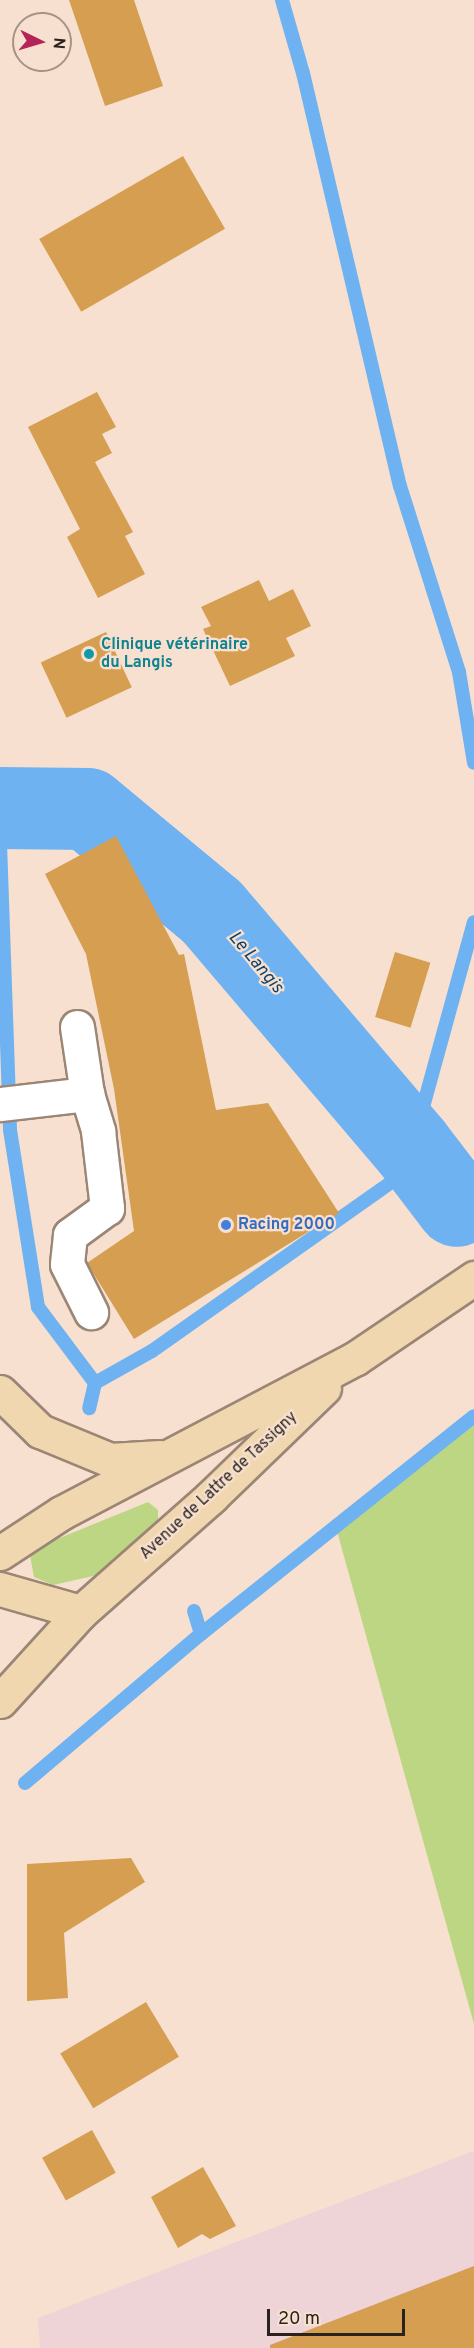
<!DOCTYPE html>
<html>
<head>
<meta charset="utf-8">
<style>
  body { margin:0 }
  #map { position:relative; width:474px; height:2348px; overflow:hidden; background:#f7e0cf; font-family:Overpass,sans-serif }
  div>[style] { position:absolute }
  .commercial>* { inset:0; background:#eed3d7 }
  .green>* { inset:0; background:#bdd684 }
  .stream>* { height:14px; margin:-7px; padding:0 7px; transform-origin:7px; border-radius:7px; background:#6fb2f2 }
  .river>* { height:82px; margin:-41px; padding:0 41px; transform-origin:41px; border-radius:41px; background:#6fb2f2 }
  .building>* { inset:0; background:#d59e50; transform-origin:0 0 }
  .roads { filter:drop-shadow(2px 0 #9b8676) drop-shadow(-2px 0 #9b8676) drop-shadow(0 2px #9b8676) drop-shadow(0 -2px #9b8676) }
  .minor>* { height:33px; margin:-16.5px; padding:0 16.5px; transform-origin:16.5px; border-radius:16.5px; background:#fff }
  .major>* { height:33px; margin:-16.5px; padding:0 16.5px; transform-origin:16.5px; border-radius:16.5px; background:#f0d7b0 }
  .dots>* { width:16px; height:16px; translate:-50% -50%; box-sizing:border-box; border:3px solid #f7e0cf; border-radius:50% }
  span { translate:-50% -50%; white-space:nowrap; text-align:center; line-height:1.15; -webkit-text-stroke:4.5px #f7e0cf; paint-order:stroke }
  .culture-label { font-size:16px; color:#0d838f; font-weight:700 }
  .left { translate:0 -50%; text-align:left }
  .shop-label { font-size:16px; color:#366cbe; font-weight:700 }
  .street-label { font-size:16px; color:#2a221c }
  .water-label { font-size:18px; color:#10416a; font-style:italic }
  .north { position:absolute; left:12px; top:12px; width:60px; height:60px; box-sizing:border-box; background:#f7e0cf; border:2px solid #a59487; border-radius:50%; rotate:95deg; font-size:16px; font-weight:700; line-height:24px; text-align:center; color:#2a221c }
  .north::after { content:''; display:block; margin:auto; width:21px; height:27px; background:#b42456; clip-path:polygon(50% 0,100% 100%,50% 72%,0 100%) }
  .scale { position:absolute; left:267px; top:2309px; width:138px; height:27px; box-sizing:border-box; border:3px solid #2a221c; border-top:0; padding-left:8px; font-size:18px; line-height:21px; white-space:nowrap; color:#2a221c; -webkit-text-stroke:4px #f7e0cf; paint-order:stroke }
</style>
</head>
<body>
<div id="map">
  <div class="commercial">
    <div style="clip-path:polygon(474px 2151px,474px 2348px,40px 2348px,38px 2318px)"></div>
  </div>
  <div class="green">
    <div style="clip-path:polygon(474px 1420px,474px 2024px,335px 1524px)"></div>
    <div style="clip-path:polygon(148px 1502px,158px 1510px,158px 1527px,102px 1574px,53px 1585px,34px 1577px,30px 1555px,40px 1546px)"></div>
  </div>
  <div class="stream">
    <div style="left:282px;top:0;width:76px;rotate:74deg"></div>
    <div style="left:303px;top:73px;width:424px;rotate:76.8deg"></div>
    <div style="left:400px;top:486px;width:195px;rotate:72.4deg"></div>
    <div style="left:459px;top:672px;width:92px;rotate:80.6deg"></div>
    <div style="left:0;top:843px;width:287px;rotate:88deg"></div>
    <div style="left:10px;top:1130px;width:179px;rotate:81deg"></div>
    <div style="left:38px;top:1307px;width:95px;rotate:53.1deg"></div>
    <div style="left:95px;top:1383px;width:26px;rotate:103deg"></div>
    <div style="left:95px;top:1383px;width:65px;rotate:-29.3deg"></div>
    <div style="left:152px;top:1351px;width:299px;rotate:-35.2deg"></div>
    <div style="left:396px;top:1179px;width:36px;rotate:-63deg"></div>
    <div style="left:412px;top:1147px;width:233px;rotate:-74.6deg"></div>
    <div style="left:194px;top:1611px;width:24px;rotate:73deg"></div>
    <div style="left:201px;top:1634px;width:349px;rotate:-38.6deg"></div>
    <div style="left:25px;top:1783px;width:231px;rotate:-40.3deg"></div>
  </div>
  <div class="river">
    <div style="left:0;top:808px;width:88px;rotate:0.7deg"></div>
    <div style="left:88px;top:809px;width:161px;rotate:39.7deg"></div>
    <div style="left:212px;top:912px;width:309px;rotate:49.6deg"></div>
    <div style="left:412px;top:1147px;width:74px;rotate:52.7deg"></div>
  </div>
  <div class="building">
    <div style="clip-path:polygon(69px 0,134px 0,163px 86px,105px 106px)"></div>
    <div style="left:183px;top:156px;width:84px;height:166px;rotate:60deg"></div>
    <div style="clip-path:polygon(97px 392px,116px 427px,102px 434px,112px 453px,95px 462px,133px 532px,125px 536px,145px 574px,98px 598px,67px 537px,80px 529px,28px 427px)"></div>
    <div style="clip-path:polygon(259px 580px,269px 601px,293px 589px,311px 626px,286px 638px,295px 656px,230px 686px,203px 629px,211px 626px,201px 607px)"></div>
    <div style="left:106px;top:632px;width:61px;height:72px;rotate:65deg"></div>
    <div style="clip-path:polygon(116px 836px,179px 955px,184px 954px,216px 1110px,268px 1103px,339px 1213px,134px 1339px,87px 1263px,134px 1231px,114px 1089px,86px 954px,45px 874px)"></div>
    <div style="left:395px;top:952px;width:37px;height:68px;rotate:17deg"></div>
    <div style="clip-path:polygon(131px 1858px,145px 1882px,64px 1933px,68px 1998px,27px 2001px,27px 1864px)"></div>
    <div style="left:146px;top:2002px;width:64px;height:100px;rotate:59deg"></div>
    <div style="left:92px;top:2130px;width:49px;height:57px;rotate:61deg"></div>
    <div style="clip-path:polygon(203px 2167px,236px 2226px,210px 2239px,202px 2234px,178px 2248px,151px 2197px)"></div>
    <div style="clip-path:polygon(474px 2266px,474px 2348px,270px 2348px,270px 2345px)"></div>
  </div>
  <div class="roads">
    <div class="minor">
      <div style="left:77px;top:1027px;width:68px;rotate:81.5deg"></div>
      <div style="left:87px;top:1094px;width:39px;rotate:73deg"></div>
      <div style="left:98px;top:1131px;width:78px;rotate:83.3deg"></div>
      <div style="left:107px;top:1208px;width:46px;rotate:143.9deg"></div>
      <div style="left:70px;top:1235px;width:29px;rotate:96deg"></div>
      <div style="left:67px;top:1264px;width:54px;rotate:63.4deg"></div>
      <div style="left:0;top:1104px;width:88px;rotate:-6.6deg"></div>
    </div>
    <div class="major">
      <div style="left:0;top:1392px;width:56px;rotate:44.3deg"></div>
      <div style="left:40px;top:1431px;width:76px;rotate:22.5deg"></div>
      <div style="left:110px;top:1460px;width:50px;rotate:-3.4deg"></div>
      <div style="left:0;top:1553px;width:73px;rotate:-33.3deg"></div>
      <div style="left:61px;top:1513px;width:333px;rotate:-27.7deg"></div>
      <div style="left:356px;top:1358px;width:143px;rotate:-34.1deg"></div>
      <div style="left:0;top:1589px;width:84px;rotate:15.9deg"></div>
      <div style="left:0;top:1701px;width:120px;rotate:-47.7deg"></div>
      <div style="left:81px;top:1612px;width:174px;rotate:-41.5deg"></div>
      <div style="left:211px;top:1497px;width:157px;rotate:-44deg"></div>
    </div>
  </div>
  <div class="dots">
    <div style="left:89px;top:654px;background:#0f9aa8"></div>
    <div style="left:226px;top:1225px;background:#3f7fe0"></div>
  </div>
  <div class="culture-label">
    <span class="left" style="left:101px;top:654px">Clinique vétérinaire<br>du Langis</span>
  </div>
  <div class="shop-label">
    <span class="left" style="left:238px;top:1225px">Racing 2000</span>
  </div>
  <div class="street-label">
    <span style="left:219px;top:1486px;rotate:-43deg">Avenue de Lattre de Tassigny</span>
  </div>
  <div class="water-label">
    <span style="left:255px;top:963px;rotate:50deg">Le Langis</span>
  </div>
  <div class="north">N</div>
  <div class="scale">20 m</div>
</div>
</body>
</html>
